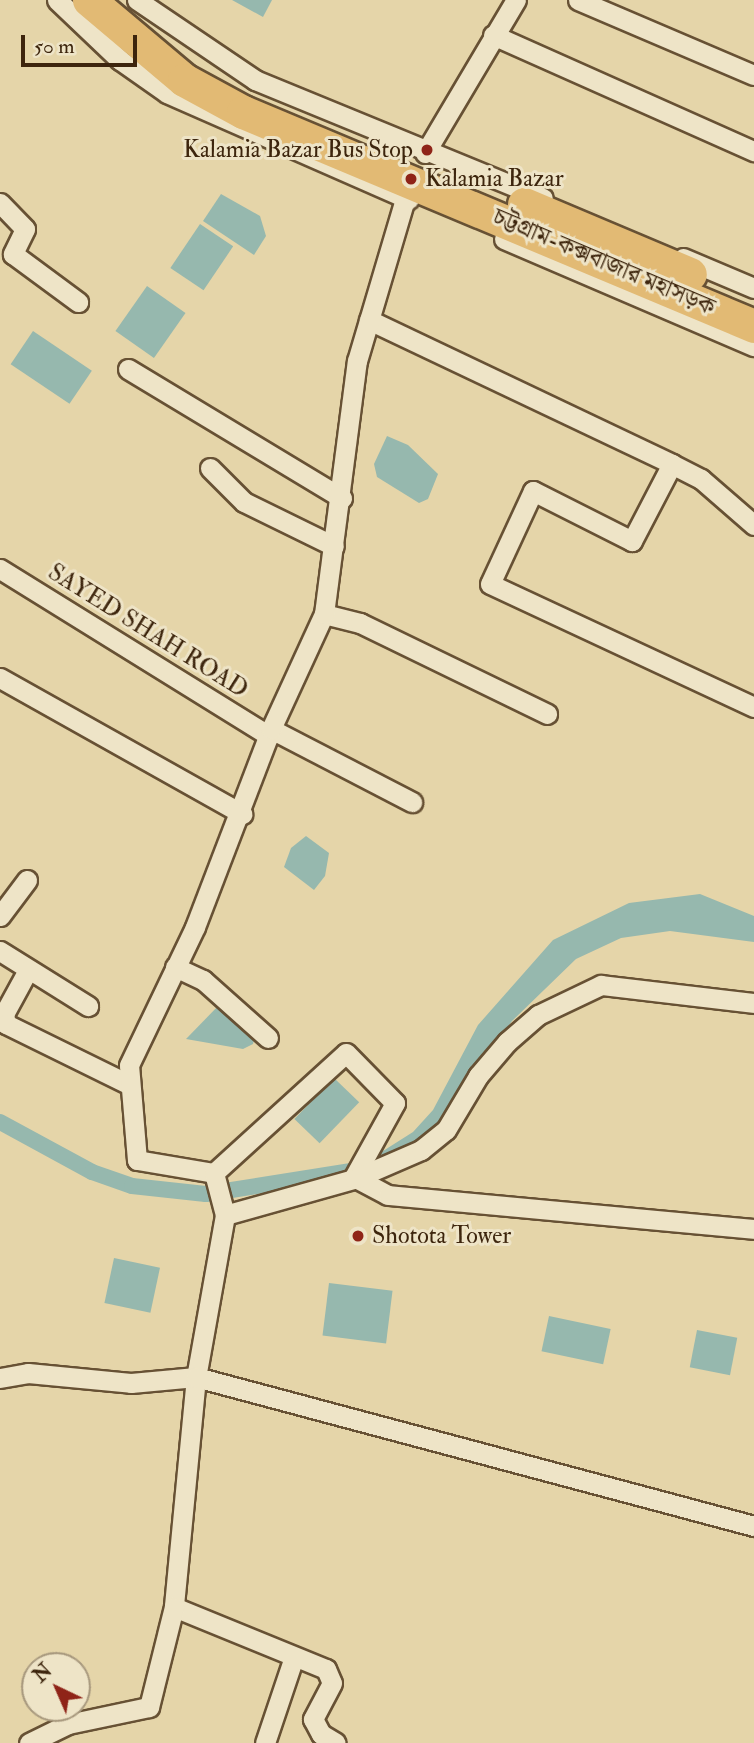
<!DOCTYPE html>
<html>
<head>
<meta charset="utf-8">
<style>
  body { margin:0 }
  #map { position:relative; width:754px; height:1743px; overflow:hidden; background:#e5d5a9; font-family:"IM FELL Double Pica","Noto Serif Bengali",serif }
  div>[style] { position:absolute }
  .water>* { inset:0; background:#96b8ae; transform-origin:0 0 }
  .canal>* { height:16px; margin:-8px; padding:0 8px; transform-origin:8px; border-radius:8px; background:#96b8ae }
  .roads { filter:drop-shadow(2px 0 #675134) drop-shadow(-2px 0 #675134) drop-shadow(0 2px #675134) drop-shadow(0 -2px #675134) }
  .street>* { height:19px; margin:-9.5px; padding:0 9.5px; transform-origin:9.5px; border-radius:9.5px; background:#eee4c7 }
  .highway>* { height:33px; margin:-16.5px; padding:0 16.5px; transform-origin:16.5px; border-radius:16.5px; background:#e2ba74 }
  .dots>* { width:19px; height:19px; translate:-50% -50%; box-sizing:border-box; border:4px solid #eee4c7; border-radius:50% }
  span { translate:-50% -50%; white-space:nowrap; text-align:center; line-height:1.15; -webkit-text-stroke:6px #eee4c7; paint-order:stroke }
  .poi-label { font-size:24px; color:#3d250d }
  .right { translate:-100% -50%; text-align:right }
  .left { translate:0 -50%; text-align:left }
  .street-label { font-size:24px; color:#3d250d }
  .north { position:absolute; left:21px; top:1652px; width:70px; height:70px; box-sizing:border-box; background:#eee4c7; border:2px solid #a7987d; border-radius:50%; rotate:316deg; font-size:19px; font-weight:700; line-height:28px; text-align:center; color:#3d250d }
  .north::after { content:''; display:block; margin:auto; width:24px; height:32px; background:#8f2418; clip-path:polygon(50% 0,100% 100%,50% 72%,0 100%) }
  .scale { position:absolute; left:21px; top:35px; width:116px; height:32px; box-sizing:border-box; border:4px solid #3d250d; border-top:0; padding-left:9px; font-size:21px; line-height:24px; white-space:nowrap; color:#3d250d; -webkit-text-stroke:5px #eee4c7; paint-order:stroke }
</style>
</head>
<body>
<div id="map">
  <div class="water">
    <div style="clip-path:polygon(232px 0,272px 0,263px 17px)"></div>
    <div style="clip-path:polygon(221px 194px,260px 216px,266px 236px,254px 255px,203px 221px)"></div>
    <div style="left:200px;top:224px;width:40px;height:53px;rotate:34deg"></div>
    <div style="left:147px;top:286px;width:47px;height:55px;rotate:35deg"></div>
    <div style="left:33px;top:331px;width:71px;height:40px;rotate:34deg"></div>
    <div style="clip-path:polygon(387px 436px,408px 445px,438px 474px,428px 499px,419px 503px,377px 477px,374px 464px)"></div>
    <div style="clip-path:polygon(306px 836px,329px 853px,325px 876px,314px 890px,284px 867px,291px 848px)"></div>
    <div style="clip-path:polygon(700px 894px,754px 916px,754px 942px,670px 931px,621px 938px,576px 959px,512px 1021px,425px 1140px,373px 1165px,372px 1158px,413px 1132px,433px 1110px,478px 1025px,553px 940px,629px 903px)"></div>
    <div style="clip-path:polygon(221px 1003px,255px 1035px,253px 1044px,243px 1049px,186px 1039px)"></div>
    <div style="left:334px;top:1078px;width:35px;height:57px;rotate:44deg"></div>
    <div style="left:114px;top:1258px;width:47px;height:46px;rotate:12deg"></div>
    <div style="left:329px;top:1283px;width:64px;height:53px;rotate:7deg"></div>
    <div style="left:549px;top:1316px;width:63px;height:36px;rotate:12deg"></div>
    <div style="left:697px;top:1330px;width:41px;height:38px;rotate:11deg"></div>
  </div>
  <div class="canal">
    <div style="left:0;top:1122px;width:105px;rotate:28.5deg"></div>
    <div style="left:92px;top:1172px;width:42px;rotate:19.3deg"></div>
    <div style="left:132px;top:1186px;width:74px;rotate:6.2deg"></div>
    <div style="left:206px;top:1194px;width:147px;rotate:-9deg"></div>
  </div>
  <div class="roads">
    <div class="street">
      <div style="left:57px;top:0;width:87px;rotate:43.6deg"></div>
      <div style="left:120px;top:60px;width:57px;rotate:35.1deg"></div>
      <div style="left:167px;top:93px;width:264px;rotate:23.7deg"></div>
      <div style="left:137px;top:0;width:143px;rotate:34.1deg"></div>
      <div style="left:255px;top:80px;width:311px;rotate:22.3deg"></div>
      <div style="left:578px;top:0;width:191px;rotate:23.1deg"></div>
      <div style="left:493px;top:35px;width:286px;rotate:24deg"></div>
      <div style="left:425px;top:153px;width:178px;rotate:-59.3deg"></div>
      <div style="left:0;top:203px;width:36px;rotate:46deg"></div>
      <div style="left:25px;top:229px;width:28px;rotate:116deg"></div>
      <div style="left:13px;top:254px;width:81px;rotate:36.4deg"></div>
      <div style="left:504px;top:239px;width:272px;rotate:23.2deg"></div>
      <div style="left:683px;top:258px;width:77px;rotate:22.9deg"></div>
      <div style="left:369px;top:320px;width:335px;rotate:25.4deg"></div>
      <div style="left:128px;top:369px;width:250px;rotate:31.1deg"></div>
      <div style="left:210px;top:468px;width:48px;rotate:45deg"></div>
      <div style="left:244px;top:502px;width:100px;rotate:26.1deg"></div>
      <div style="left:754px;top:525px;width:70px;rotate:-139deg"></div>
      <div style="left:701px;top:479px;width:33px;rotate:-153deg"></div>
      <div style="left:672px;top:464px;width:87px;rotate:117.5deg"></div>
      <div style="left:632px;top:541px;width:111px;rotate:-153.2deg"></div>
      <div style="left:533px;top:491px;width:102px;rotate:114.8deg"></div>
      <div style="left:490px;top:584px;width:291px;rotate:25deg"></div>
      <div style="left:0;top:569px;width:317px;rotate:31.8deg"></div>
      <div style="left:324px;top:614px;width:37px;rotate:14deg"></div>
      <div style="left:360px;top:623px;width:208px;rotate:25.9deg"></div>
      <div style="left:0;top:678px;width:278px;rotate:29.3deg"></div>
      <div style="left:271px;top:729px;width:159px;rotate:27.4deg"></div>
      <div style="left:0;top:916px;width:45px;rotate:-53.1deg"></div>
      <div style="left:0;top:951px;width:104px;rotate:32deg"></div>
      <div style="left:175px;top:967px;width:31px;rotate:25deg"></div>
      <div style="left:203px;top:980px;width:87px;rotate:41.7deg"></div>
      <div style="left:28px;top:970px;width:50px;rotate:118.6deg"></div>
      <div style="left:4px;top:1014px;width:10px;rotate:79deg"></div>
      <div style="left:6px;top:1024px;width:136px;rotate:26.2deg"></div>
      <div style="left:214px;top:1173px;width:78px;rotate:-170.4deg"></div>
      <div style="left:137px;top:1160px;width:95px;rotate:-94.8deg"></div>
      <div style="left:129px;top:1065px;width:153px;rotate:-64.4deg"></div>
      <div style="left:195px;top:927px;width:212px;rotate:-69deg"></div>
      <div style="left:271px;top:729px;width:127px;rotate:-65.3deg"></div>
      <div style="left:324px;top:614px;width:255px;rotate:-82.6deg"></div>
      <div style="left:357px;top:361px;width:179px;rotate:-73.5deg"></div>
      <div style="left:214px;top:1173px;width:178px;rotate:-42.3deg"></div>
      <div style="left:346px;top:1053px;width:70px;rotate:45.6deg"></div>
      <div style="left:395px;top:1103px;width:85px;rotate:119deg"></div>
      <div style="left:354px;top:1177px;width:38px;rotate:28deg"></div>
      <div style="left:388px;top:1195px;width:368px;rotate:5.3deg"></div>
      <div style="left:214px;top:1173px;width:43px;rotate:75.3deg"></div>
      <div style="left:225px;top:1215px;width:165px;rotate:100.1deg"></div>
      <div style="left:196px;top:1377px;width:231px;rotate:95.5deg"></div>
      <div style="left:174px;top:1607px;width:164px;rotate:22.2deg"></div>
      <div style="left:326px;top:1669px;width:15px;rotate:67deg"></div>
      <div style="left:332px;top:1683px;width:41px;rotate:117.8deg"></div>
      <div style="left:313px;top:1719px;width:17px;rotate:62deg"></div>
      <div style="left:321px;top:1734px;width:17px;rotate:31deg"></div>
      <div style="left:225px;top:1215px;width:134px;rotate:-15.6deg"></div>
      <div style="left:354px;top:1179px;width:73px;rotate:-23.4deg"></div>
      <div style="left:421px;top:1150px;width:32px;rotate:-39deg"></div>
      <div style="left:446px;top:1130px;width:63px;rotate:-59.3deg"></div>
      <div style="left:478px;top:1076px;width:45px;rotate:-49.5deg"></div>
      <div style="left:507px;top:1042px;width:41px;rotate:-41.1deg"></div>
      <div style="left:538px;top:1015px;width:70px;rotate:-25.5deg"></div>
      <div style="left:601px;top:985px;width:154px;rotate:6.7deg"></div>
      <div style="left:0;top:1378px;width:28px;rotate:-10deg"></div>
      <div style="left:28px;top:1373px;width:103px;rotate:5.5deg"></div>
      <div style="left:131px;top:1383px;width:65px;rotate:-5.3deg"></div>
      <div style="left:196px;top:1377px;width:578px;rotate:14.95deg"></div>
      <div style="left:29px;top:1743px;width:43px;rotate:-26deg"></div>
      <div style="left:68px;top:1724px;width:83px;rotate:-11.9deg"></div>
      <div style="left:149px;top:1707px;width:103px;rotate:-76deg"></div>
      <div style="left:265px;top:1743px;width:91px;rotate:-71.4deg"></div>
    </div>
    <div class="highway">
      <div style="left:89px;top:0;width:124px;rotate:40.1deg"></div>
      <div style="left:184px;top:80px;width:67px;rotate:28.5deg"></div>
      <div style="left:243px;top:112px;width:554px;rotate:22.72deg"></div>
      <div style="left:524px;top:204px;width:180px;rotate:22.9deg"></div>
    </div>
  </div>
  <div class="dots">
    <div style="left:427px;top:150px;background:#8f2418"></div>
    <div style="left:411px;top:179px;background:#8f2418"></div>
    <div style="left:358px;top:1236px;background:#8f2418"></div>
  </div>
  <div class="poi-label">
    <span class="right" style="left:413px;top:150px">Kalamia Bazar Bus Stop</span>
    <span class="left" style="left:425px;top:179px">Kalamia Bazar</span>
    <span class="left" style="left:372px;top:1236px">Shotota Tower</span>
  </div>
  <div class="street-label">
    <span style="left:604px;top:262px;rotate:23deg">চট্টগ্রাম-কক্সবাজার মহাসড়ক</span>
    <span style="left:148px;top:631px;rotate:32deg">SAYED SHAH ROAD</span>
  </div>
  <div class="north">N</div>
  <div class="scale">50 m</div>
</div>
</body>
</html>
